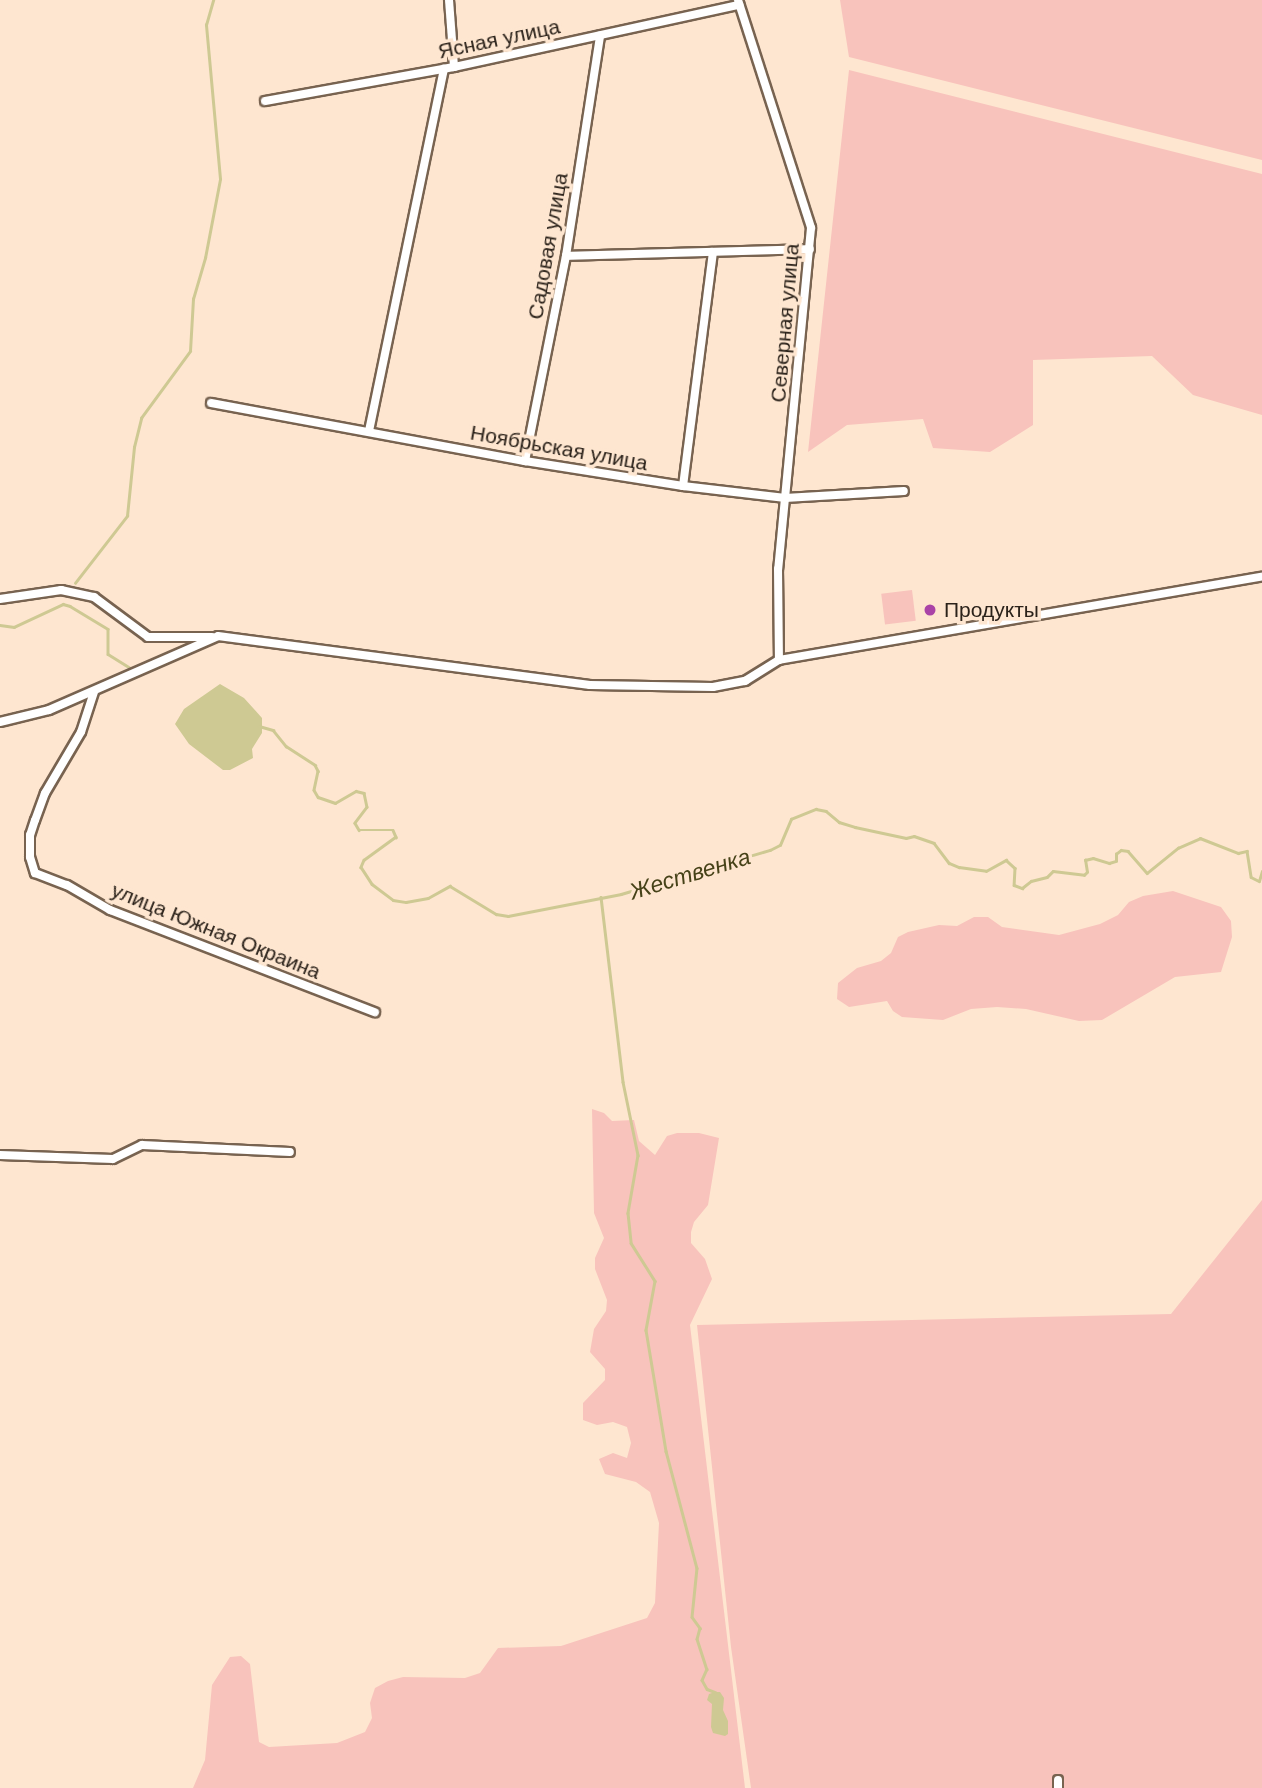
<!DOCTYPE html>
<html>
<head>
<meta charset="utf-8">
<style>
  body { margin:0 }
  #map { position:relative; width:1262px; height:1788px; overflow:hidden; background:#fee6d0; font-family:Arial,sans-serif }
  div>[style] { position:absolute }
  .green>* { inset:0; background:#f8c3bc; transform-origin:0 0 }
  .water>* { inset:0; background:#cec993 }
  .stream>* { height:2.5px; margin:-1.25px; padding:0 1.25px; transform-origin:1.25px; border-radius:1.25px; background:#cec993 }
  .roads { filter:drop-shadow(2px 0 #786350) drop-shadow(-2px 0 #786350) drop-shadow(0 2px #786350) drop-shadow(0 -2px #786350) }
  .minor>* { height:8px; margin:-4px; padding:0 4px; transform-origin:4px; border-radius:4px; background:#fff }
  .dots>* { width:19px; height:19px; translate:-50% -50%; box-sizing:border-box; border:4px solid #fee6d0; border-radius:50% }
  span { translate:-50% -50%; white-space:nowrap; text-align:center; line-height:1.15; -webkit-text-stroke:7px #fee6d0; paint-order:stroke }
  .street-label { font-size:21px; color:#2b221a }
  .poi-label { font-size:21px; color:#2b221a }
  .left { translate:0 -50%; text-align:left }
  .water-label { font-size:23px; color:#464218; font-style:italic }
</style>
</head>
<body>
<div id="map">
  <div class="green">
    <div style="clip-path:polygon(840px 0,1262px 0,1262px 160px,849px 57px)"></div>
    <div style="clip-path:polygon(849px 70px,1262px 174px,1262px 415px,1193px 395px,1152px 356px,1033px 360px,1033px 425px,990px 452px,933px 448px,923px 419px,847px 425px,808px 452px)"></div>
    <div style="left:912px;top:590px;width:31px;height:31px;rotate:83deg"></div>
    <div style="clip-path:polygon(1173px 891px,1221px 907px,1231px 921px,1232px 937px,1221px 972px,1175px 977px,1102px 1020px,1079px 1021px,1026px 1009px,997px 1007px,971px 1009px,943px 1020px,902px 1017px,893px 1011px,887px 1001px,849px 1007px,837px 999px,838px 983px,857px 968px,881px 961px,891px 953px,898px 937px,908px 932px,939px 925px,957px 926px,974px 917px,988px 917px,1002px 927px,1059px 935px,1100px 924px,1118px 915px,1129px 902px,1143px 896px)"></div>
    <div style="clip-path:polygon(592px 1109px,604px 1113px,612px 1121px,634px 1120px,639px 1141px,655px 1155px,667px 1136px,677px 1133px,699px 1133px,719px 1138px,708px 1205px,694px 1222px,691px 1232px,691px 1243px,705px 1259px,712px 1279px,690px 1325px,745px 1788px,193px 1788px,205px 1760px,212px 1685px,230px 1657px,241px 1656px,250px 1664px,259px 1742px,269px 1747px,337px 1743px,365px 1732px,372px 1718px,370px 1703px,375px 1688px,388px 1681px,403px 1677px,465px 1678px,480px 1673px,498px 1648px,561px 1646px,647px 1618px,655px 1603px,659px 1523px,650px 1492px,636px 1482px,605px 1474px,599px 1459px,613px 1453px,627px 1458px,631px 1443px,627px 1427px,613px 1422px,597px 1425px,583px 1420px,583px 1403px,605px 1380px,605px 1369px,590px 1352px,594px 1329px,606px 1311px,607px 1300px,595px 1269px,595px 1258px,604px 1238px,594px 1213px)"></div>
    <div style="clip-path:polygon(1262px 1200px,1262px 1788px,751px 1788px,731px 1647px,697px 1325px,1171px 1314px)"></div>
  </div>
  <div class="water">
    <div style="clip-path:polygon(220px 684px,244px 698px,262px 718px,262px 733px,252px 749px,253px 758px,230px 770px,223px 770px,189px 744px,175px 724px,184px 709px)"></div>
    <div style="clip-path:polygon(715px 1692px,720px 1692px,724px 1698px,723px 1710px,728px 1721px,728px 1734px,725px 1736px,713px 1733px,711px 1727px,712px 1704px,707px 1700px,709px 1694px)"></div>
  </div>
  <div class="stream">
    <div style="left:75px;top:583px;width:85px;rotate:-52.2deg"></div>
    <div style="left:127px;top:516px;width:69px;rotate:-84.2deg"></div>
    <div style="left:134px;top:447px;width:30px;rotate:-76deg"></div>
    <div style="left:141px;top:418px;width:83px;rotate:-53.8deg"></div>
    <div style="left:190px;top:351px;width:52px;rotate:-86.7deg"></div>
    <div style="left:193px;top:299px;width:43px;rotate:-73.7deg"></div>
    <div style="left:205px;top:258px;width:80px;rotate:-79.2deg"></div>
    <div style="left:220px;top:179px;width:155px;rotate:-95.2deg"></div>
    <div style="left:206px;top:25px;width:26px;rotate:-74deg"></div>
    <div style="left:0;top:625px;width:14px;rotate:8deg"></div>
    <div style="left:14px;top:627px;width:54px;rotate:-25.1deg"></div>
    <div style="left:63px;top:604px;width:7px;rotate:16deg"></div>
    <div style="left:70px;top:606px;width:44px;rotate:31.2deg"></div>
    <div style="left:108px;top:629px;width:25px;rotate:90deg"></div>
    <div style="left:108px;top:654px;width:25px;rotate:32deg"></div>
    <div style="left:259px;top:726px;width:15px;rotate:16deg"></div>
    <div style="left:273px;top:730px;width:21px;rotate:51deg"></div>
    <div style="left:286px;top:746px;width:35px;rotate:33deg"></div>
    <div style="left:315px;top:765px;width:7px;rotate:63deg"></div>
    <div style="left:318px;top:771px;width:19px;rotate:102deg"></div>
    <div style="left:314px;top:790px;width:8px;rotate:60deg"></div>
    <div style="left:318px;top:797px;width:18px;rotate:19deg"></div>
    <div style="left:335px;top:803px;width:24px;rotate:-30deg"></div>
    <div style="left:356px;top:791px;width:8px;rotate:14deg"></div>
    <div style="left:364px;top:793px;width:14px;rotate:78deg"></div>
    <div style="left:367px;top:807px;width:20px;rotate:127deg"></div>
    <div style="left:355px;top:823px;width:8px;rotate:60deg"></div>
    <div style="left:359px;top:830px;width:34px"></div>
    <div style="left:393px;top:830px;width:8px;rotate:67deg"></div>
    <div style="left:396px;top:837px;width:39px;rotate:144deg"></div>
    <div style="left:364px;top:860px;width:8px;rotate:113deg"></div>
    <div style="left:361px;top:867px;width:20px;rotate:57deg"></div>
    <div style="left:372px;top:884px;width:26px;rotate:37deg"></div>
    <div style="left:393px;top:900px;width:13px;rotate:9deg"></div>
    <div style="left:406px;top:902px;width:22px;rotate:-10deg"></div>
    <div style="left:428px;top:898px;width:25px;rotate:-29deg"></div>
    <div style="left:450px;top:886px;width:54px;rotate:31.3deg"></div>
    <div style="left:496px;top:914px;width:12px;rotate:9deg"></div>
    <div style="left:508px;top:916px;width:115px;rotate:-11deg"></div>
    <div style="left:621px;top:894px;width:155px;rotate:-16.5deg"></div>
    <div style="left:770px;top:850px;width:11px;rotate:-27deg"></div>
    <div style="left:780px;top:845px;width:28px;rotate:-67deg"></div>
    <div style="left:791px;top:819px;width:27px;rotate:-22deg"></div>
    <div style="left:816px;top:809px;width:10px;rotate:11deg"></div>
    <div style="left:826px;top:811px;width:17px;rotate:40deg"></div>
    <div style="left:839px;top:822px;width:17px;rotate:17deg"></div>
    <div style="left:855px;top:827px;width:52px;rotate:12.2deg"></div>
    <div style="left:906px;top:838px;width:8px;rotate:-14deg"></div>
    <div style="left:914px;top:836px;width:21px;rotate:19deg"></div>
    <div style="left:934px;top:843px;width:25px;rotate:53deg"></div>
    <div style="left:949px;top:863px;width:11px;rotate:22deg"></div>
    <div style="left:959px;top:867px;width:27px;rotate:8deg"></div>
    <div style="left:986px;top:871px;width:23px;rotate:-29deg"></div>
    <div style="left:1006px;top:860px;width:12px;rotate:42deg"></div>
    <div style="left:1015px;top:868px;width:17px;rotate:93deg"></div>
    <div style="left:1014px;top:885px;width:9px;rotate:21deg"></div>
    <div style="left:1022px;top:888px;width:11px;rotate:-38deg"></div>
    <div style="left:1031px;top:881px;width:16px;rotate:-14deg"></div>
    <div style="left:1047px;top:877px;width:8px;rotate:-45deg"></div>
    <div style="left:1053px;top:871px;width:31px;rotate:7deg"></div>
    <div style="left:1084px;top:875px;width:4px;rotate:-45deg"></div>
    <div style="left:1087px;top:872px;width:12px;rotate:-99deg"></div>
    <div style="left:1085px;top:860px;width:8px;rotate:-14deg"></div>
    <div style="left:1093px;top:858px;width:17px;rotate:17deg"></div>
    <div style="left:1109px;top:863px;width:7px;rotate:-16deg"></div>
    <div style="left:1116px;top:861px;width:7px;rotate:-90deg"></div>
    <div style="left:1116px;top:854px;width:6px;rotate:-39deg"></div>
    <div style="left:1121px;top:850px;width:7px;rotate:8deg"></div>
    <div style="left:1128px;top:851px;width:29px;rotate:49deg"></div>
    <div style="left:1147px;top:873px;width:40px;rotate:-39deg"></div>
    <div style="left:1178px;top:848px;width:24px;rotate:-24deg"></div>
    <div style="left:1200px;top:838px;width:41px;rotate:21.5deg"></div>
    <div style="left:1238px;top:853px;width:9px;rotate:-13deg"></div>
    <div style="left:1247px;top:851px;width:26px;rotate:81deg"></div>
    <div style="left:1251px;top:877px;width:9px;rotate:27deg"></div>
    <div style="left:1259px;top:881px;width:10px;rotate:-73deg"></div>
    <div style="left:601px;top:897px;width:186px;rotate:83.2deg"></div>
    <div style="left:623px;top:1082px;width:75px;rotate:78.4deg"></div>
    <div style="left:638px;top:1155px;width:59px;rotate:99.8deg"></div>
    <div style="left:628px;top:1213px;width:30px;rotate:84deg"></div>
    <div style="left:631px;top:1243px;width:45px;rotate:57.7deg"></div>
    <div style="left:655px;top:1281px;width:50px;rotate:100.4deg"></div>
    <div style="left:646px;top:1330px;width:123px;rotate:80.6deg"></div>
    <div style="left:666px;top:1451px;width:121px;rotate:75.2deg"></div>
    <div style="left:697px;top:1568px;width:49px;rotate:95.8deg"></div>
    <div style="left:692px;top:1617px;width:14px;rotate:54deg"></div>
    <div style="left:700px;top:1628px;width:11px;rotate:105deg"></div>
    <div style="left:697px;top:1639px;width:32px;rotate:72deg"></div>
    <div style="left:707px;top:1669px;width:12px;rotate:114deg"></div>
    <div style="left:702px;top:1680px;width:10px;rotate:61deg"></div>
    <div style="left:707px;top:1689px;width:9px;rotate:21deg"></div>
  </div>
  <div class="roads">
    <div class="minor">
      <div style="left:449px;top:0;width:67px;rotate:85.7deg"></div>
      <div style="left:738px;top:0;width:239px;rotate:72.2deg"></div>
      <div style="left:811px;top:228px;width:343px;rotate:95.5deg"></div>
      <div style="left:778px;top:569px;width:91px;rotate:89.4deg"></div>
      <div style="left:265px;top:101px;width:192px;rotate:-10.2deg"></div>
      <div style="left:454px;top:67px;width:292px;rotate:-12.3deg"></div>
      <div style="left:566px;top:256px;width:244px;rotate:-1.6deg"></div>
      <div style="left:211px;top:403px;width:319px;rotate:10.5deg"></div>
      <div style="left:525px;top:461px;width:160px;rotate:9deg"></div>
      <div style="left:683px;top:486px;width:103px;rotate:6.7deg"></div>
      <div style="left:785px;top:498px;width:119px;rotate:-3.4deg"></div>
      <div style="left:369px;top:431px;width:370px;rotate:-78.3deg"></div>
      <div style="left:525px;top:461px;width:209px;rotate:-78.7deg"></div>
      <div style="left:566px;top:256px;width:223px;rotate:-81.2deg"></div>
      <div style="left:683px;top:486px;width:236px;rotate:-82.7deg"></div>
      <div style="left:0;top:599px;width:62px;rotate:-8.4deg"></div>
      <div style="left:61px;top:590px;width:34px;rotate:12deg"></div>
      <div style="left:94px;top:597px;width:67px;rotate:36.5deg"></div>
      <div style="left:148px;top:637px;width:64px"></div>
      <div style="left:94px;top:692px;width:42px;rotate:108deg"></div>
      <div style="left:81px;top:732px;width:71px;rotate:120.5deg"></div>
      <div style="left:45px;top:793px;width:29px;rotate:110deg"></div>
      <div style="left:35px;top:820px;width:16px;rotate:108deg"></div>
      <div style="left:30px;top:835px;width:22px;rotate:90deg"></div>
      <div style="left:30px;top:857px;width:17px;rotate:73deg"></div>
      <div style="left:35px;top:873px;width:34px;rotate:21deg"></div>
      <div style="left:67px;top:885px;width:50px;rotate:30.2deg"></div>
      <div style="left:110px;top:910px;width:284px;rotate:21.1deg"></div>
      <div style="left:0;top:722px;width:50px;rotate:-13.8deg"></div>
      <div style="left:49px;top:710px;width:184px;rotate:-23.6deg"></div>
      <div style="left:218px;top:636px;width:375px;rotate:7.5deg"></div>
      <div style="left:590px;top:685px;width:123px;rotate:0.9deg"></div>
      <div style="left:713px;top:687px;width:33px;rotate:-11deg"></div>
      <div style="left:745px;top:681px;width:40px;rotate:-32deg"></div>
      <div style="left:779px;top:660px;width:490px;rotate:-9.8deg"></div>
      <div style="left:0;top:1155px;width:113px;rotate:2deg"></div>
      <div style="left:113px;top:1159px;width:32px;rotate:-26deg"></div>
      <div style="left:142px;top:1145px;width:148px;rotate:2.7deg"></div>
      <div style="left:1058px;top:1788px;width:8px;rotate:-90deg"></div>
    </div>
  </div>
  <div class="dots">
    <div style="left:930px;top:610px;background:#aa43a7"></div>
  </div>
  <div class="street-label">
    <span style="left:499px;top:39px;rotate:-12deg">Ясная улица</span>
    <span style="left:548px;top:246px;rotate:-80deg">Садовая улица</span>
    <span style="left:785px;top:323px;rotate:-85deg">Северная улица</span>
    <span style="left:559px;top:448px;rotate:10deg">Ноябрьская улица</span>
    <span style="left:216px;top:931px;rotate:22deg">улица Южная Окраина</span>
  </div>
  <div class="poi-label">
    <span class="left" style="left:944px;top:610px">Продукты</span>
  </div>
  <div class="water-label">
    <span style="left:690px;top:874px;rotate:-17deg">Жественка</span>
  </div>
</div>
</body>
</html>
